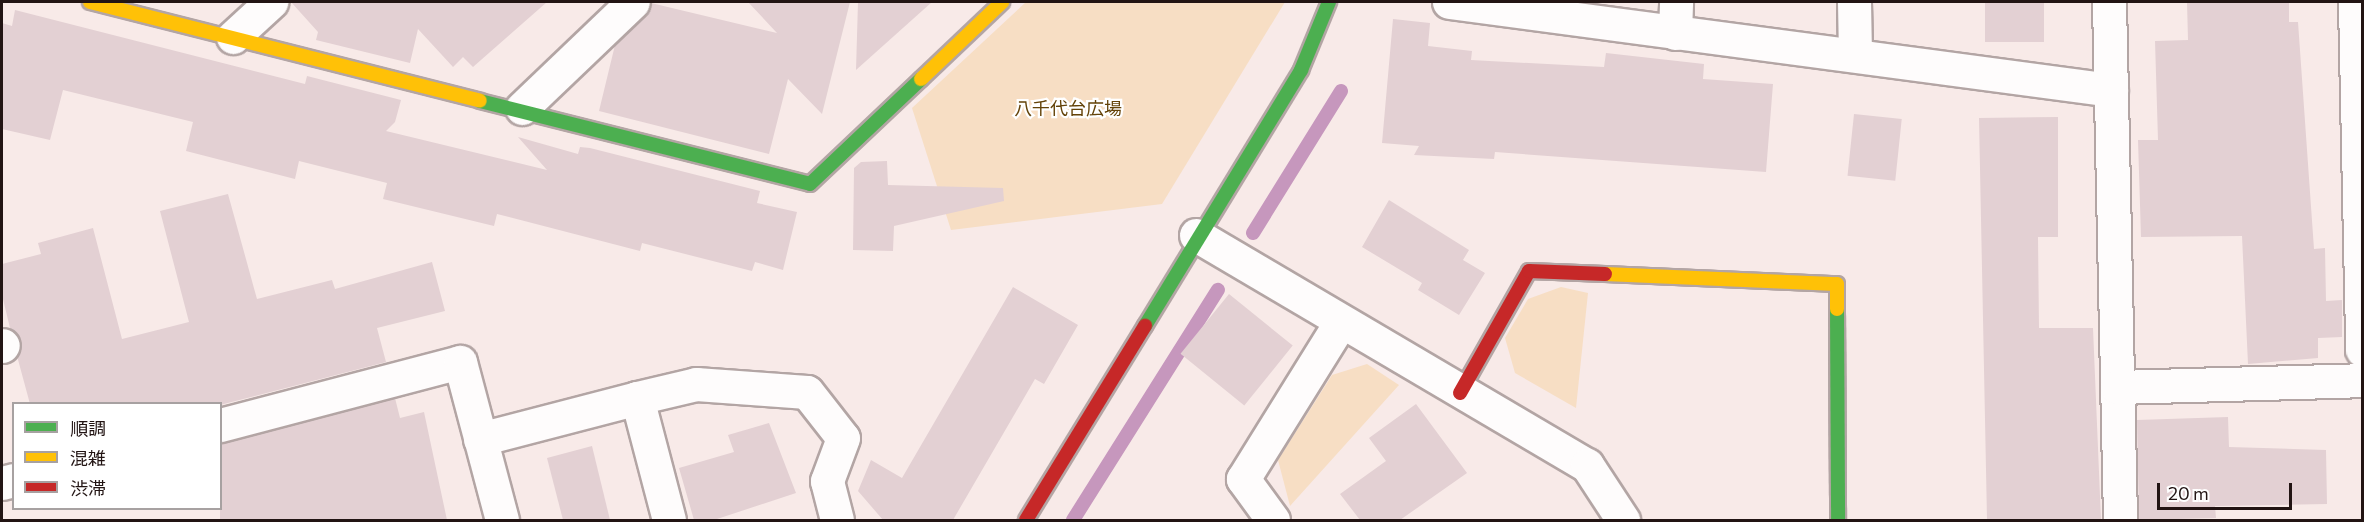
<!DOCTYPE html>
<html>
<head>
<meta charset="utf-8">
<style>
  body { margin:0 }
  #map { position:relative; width:2364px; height:522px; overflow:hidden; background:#f8eae8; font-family:Commissioner,"Noto Sans JP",sans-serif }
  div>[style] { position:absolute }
  .green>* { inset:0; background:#f7dec4 }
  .stream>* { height:14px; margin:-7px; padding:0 7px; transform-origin:7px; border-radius:7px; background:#c697bd }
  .building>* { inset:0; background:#e3d0d3; transform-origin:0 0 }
  .roads { filter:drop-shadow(2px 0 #b3a5a4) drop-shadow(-2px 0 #b3a5a4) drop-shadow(0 2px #b3a5a4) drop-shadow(0 -2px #b3a5a4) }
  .street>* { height:33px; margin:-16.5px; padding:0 16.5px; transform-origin:16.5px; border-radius:16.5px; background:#fefcfc }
  .fast>* { height:14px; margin:-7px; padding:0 7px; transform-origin:7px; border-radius:7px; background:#4caf50 }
  .slow>* { height:14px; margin:-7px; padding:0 7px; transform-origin:7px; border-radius:7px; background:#ffc107 }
  .jam>* { height:14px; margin:-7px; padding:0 7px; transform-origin:7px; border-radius:7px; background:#c62828 }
  span { translate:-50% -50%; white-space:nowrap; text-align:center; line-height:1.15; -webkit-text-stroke:4.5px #fff; paint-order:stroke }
  .park-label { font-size:18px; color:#644309 }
  .frame { position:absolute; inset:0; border:3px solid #221413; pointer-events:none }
  .legend { position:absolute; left:12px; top:402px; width:210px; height:108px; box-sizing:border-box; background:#fff; border:2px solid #a7a1a1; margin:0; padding:8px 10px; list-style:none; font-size:18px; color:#221413 }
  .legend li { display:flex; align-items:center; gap:12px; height:30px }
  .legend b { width:30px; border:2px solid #a7a1a1 }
  .scale { position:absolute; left:2157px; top:483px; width:135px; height:27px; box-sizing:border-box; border:3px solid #221413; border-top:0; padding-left:8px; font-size:18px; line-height:21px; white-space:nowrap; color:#221413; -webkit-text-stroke:4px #fff; paint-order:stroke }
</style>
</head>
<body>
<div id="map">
  <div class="green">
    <div style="clip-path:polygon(1026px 2px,1285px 2px,1162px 204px,951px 230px,912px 108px)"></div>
    <div style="clip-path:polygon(1561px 287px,1588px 293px,1576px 408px,1515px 373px,1505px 338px,1528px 299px)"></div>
    <div style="clip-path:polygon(1367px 364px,1399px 385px,1290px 506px,1278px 460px,1332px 375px)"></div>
  </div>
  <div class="stream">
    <div style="left:1253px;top:233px;width:167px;rotate:-58.2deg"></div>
    <div style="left:1073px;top:520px;width:272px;rotate:-57.8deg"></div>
  </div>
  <div class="building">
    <div style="clip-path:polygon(291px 2px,547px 2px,473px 67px,463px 57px,453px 67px,418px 29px,410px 63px,316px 40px,318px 32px)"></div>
    <div style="clip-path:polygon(748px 2px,850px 2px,822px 114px,788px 79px,769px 154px,599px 111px,615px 45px,646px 16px,651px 3px,777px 33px)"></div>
    <div style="clip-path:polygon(858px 2px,932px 2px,856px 70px)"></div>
    <div style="left:1985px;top:2px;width:59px;height:40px"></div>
    <div style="clip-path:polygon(2187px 2px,2289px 2px,2289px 22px,2298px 22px,2314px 249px,2325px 248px,2326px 301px,2342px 300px,2342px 337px,2318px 338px,2318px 358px,2248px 364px,2242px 236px,2141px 237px,2138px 140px,2158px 140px,2155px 41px,2188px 40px)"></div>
    <div style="clip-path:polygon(15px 10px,305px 84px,307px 76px,401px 100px,395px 122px,386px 131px,547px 170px,518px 137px,578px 154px,580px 147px,590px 148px,760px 191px,757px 203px,797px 212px,783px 270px,755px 262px,752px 271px,642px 243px,640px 251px,497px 214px,494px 226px,383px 199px,387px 183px,299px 161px,295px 179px,186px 151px,193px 122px,63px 90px,50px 140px,2px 129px,2px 23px,12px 26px)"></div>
    <div style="clip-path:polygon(1393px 19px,1430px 23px,1428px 46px,1472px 51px,1471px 60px,1604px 67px,1606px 53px,1704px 64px,1703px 79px,1773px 84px,1766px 172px,1495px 152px,1494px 159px,1414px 155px,1419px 146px,1382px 143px)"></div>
    <div style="left:1854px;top:114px;width:48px;height:62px;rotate:6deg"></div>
    <div style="clip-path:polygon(2058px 117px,2058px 237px,2038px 237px,2039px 328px,2093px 328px,2101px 520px,1987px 520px,1979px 118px)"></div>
    <div style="clip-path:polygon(887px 161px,888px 185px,1003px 188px,1004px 201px,894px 226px,893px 251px,853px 250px,854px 168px,861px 162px)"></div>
    <div style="clip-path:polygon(228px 194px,257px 299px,332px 280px,335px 289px,432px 262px,445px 311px,377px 328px,386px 362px,220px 405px,30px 404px,17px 356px,21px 341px,10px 328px,2px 295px,2px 264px,41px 254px,38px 243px,93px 228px,122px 339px,189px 322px,160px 211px)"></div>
    <div style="clip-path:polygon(1389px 200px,1469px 250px,1463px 260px,1485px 273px,1459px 315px,1418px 290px,1422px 283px,1362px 247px)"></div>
    <div style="clip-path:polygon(1013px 287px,1078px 325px,1044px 384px,1035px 379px,953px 520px,883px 520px,858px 491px,871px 460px,902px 478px)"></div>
    <div style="left:1229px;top:294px;width:82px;height:77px;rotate:39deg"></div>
    <div style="clip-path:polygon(395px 398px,400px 418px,424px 412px,447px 520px,220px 520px,220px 443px)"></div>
    <div style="clip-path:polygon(1416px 404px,1467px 473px,1400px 520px,1360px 520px,1340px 494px,1386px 461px,1369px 438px)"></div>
    <div style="clip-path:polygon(2228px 417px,2229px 447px,2326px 450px,2327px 504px,2215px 506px,2216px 518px,2139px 520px,2137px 420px)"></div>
    <div style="clip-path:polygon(769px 423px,796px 493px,714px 520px,694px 520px,679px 468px,734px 452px,728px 435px)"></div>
    <div style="clip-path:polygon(592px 446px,610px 520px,563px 520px,547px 458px)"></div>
  </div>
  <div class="roads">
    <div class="street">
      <div style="left:1449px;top:2px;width:668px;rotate:7.57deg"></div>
      <div style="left:1854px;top:2px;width:53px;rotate:88.9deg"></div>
      <div style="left:2109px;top:2px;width:518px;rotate:88.78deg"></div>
      <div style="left:2355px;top:2px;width:348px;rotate:88.8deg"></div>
      <div style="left:1675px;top:33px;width:31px;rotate:-88deg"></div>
      <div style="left:233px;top:37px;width:52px;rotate:-42.6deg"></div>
      <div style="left:522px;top:108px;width:153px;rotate:-43.7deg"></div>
      <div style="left:1196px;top:235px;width:454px;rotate:30.5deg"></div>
      <div style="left:1587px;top:465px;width:66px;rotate:56.8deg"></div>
      <div style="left:2px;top:346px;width:1px;rotate:-45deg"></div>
      <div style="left:2117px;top:387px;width:245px;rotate:-1.6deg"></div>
      <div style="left:637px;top:398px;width:61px;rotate:-13.3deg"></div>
      <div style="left:696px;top:384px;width:111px;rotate:4.1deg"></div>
      <div style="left:807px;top:392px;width:58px;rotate:52deg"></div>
      <div style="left:843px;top:438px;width:46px;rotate:110.4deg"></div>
      <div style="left:827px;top:481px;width:40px;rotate:75.6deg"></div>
      <div style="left:220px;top:425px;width:248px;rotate:-14.7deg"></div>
      <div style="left:460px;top:362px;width:163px;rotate:75.1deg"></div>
      <div style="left:480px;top:439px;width:162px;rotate:-14.6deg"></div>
      <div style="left:637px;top:398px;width:126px;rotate:75.3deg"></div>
      <div style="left:2px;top:483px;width:12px;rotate:-14deg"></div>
      <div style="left:1273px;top:520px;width:51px;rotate:-126.2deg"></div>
      <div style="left:1243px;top:479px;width:184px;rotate:-58.1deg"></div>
    </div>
    <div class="fast">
      <div style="left:480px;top:101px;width:340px;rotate:14.1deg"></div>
      <div style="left:810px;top:184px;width:153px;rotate:-43.4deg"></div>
      <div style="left:1837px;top:309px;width:211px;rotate:89.7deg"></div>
      <div style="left:1145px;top:326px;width:300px;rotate:-58.6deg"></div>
      <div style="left:1301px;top:70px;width:74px;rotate:-67.6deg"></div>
    </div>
    <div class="slow">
      <div style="left:90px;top:2px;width:402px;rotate:14.2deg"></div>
      <div style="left:921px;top:79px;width:112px;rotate:-43.5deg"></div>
      <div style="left:1605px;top:274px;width:232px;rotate:2.5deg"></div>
      <div style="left:1837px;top:284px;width:25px;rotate:90deg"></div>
    </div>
    <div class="jam">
      <div style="left:1460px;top:393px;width:140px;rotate:-60.5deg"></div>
      <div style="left:1529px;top:271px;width:76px;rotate:2.3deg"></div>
      <div style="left:1026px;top:520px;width:228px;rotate:-58.5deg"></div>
    </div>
  </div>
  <div class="park-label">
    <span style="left:1068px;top:108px">八千代台広場</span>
  </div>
  <div class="frame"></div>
  <ul class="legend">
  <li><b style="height:8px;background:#4caf50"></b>順調</li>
  <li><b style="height:8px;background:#ffc107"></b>混雑</li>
  <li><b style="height:8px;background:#c62828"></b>渋滞</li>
  </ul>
  <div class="scale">20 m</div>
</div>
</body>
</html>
